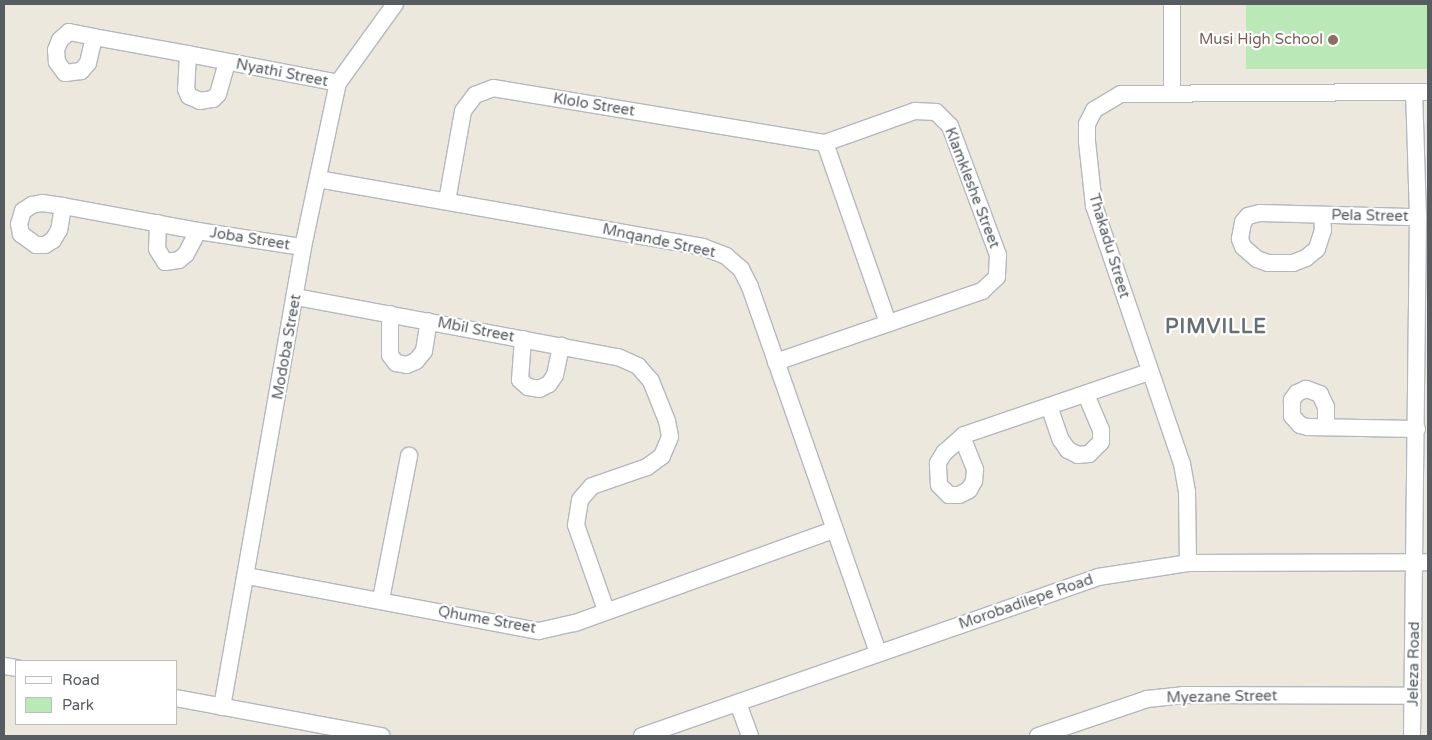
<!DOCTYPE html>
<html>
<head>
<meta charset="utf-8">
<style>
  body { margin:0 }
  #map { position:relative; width:1432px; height:740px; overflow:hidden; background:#ede8de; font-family:"Varela Round",sans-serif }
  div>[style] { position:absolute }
  .green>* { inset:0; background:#bae8b6; transform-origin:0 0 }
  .roads { filter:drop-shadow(1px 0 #b4b8bd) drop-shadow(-1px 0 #b4b8bd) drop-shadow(0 1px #b4b8bd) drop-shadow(0 -1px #b4b8bd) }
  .minor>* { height:16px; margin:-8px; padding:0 8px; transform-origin:8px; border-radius:8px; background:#fff }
  .dots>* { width:14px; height:14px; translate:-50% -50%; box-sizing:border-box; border:2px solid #fff; border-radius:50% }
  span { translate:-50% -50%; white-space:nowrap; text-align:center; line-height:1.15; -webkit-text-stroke:4.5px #fff; paint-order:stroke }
  .education-label { font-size:15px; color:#785e54 }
  .right { translate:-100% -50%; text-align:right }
  .street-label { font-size:15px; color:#575c61 }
  .district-label { font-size:20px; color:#686f73; font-weight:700; letter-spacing:1px }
  .frame { position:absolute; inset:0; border:5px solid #575c61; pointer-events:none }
  .legend { position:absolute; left:15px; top:660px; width:162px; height:65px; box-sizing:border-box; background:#fff; border:1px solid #bcbec0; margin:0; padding:6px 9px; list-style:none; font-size:15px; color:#575c61 }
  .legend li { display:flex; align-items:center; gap:10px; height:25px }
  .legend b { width:25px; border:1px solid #bcbec0 }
</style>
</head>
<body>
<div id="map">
  <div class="green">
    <div style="left:1246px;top:4px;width:182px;height:65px"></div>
  </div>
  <div class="roads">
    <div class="minor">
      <div style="left:1172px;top:4px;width:88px;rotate:90deg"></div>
      <div style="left:94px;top:37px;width:27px;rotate:103deg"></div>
      <div style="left:88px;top:63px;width:11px;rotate:131deg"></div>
      <div style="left:81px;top:71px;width:16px;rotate:173deg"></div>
      <div style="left:65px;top:73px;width:14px;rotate:-126deg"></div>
      <div style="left:57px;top:62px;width:12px;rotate:-95deg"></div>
      <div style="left:56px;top:50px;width:11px;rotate:-68deg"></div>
      <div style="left:60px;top:40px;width:12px;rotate:-42deg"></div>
      <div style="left:69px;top:32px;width:25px;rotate:11deg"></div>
      <div style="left:94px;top:37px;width:96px;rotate:10.3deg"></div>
      <div style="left:188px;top:54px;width:153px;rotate:10.9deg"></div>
      <div style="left:188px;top:54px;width:35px;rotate:93deg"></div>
      <div style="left:186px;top:89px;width:8px;rotate:67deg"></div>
      <div style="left:189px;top:96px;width:12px;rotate:24deg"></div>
      <div style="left:200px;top:101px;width:13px;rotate:-9deg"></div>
      <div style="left:213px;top:99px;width:7px;rotate:-45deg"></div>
      <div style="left:218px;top:94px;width:33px;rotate:-74deg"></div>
      <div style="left:825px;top:143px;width:191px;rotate:70.7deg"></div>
      <div style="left:318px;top:179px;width:391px;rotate:10deg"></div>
      <div style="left:703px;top:247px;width:25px;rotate:21deg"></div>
      <div style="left:726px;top:256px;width:20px;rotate:41deg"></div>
      <div style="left:741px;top:269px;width:20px;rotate:63deg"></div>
      <div style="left:750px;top:287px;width:388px;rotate:70.7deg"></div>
      <div style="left:447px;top:201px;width:91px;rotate:-79.9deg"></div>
      <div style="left:463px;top:111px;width:20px;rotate:-53deg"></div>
      <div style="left:475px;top:95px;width:19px;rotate:-21deg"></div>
      <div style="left:493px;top:88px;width:337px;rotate:9.4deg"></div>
      <div style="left:825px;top:143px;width:96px;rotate:-19.6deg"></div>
      <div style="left:915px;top:111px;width:21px;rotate:3deg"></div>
      <div style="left:936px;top:112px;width:20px;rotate:45deg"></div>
      <div style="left:950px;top:126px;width:138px;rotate:69.6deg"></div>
      <div style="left:998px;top:255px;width:22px;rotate:93deg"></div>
      <div style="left:997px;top:277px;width:21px;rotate:137deg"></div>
      <div style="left:982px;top:291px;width:218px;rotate:161deg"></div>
      <div style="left:63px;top:206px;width:24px;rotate:99deg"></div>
      <div style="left:59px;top:230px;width:12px;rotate:121deg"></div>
      <div style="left:53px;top:240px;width:9px;rotate:148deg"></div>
      <div style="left:45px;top:245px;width:9px;rotate:180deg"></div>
      <div style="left:36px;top:245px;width:19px;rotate:-144deg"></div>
      <div style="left:21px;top:234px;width:10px;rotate:-101deg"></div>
      <div style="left:19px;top:224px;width:14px;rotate:-73deg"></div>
      <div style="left:23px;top:211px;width:11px;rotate:-34deg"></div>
      <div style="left:32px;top:205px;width:10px;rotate:-11deg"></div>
      <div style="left:42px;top:203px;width:21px;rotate:8deg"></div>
      <div style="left:63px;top:206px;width:137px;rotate:10.5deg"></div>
      <div style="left:198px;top:231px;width:106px;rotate:8.7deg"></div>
      <div style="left:1322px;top:216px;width:14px;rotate:86deg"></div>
      <div style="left:1323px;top:230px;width:20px;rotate:108deg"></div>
      <div style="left:1317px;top:249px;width:14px;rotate:141deg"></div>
      <div style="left:1306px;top:258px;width:14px;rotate:159deg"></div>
      <div style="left:1293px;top:263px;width:25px;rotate:180deg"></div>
      <div style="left:1268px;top:263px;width:12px;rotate:-160deg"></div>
      <div style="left:1257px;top:259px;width:18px;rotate:-139deg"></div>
      <div style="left:1243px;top:247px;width:9px;rotate:-111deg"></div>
      <div style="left:1240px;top:239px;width:17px;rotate:-80deg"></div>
      <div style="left:1243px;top:222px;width:8px;rotate:-50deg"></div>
      <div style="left:1248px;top:216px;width:12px;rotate:-14deg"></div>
      <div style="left:1260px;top:213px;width:158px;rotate:1.5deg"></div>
      <div style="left:158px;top:223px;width:26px;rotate:92deg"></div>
      <div style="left:157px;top:249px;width:15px;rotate:58deg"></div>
      <div style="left:165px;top:262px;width:14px;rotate:-8deg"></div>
      <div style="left:179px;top:260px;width:9px;rotate:-41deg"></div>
      <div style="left:186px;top:254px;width:26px;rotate:-62deg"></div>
      <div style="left:296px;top:297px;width:328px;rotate:10.6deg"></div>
      <div style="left:618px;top:357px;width:22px;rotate:24deg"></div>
      <div style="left:638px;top:366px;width:20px;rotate:49deg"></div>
      <div style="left:651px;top:381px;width:43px;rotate:68.2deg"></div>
      <div style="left:667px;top:421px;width:16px;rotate:79deg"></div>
      <div style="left:670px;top:437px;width:21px;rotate:113deg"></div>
      <div style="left:662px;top:456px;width:19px;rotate:144deg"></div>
      <div style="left:647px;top:467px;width:58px;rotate:160.9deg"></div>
      <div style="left:592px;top:486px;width:18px;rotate:131deg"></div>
      <div style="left:580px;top:500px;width:25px;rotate:99deg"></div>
      <div style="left:576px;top:525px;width:90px;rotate:70.6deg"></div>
      <div style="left:390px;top:314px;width:41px;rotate:90deg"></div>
      <div style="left:390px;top:355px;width:10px;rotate:53deg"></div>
      <div style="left:396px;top:363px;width:11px;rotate:10deg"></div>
      <div style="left:407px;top:365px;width:10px;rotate:-24deg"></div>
      <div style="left:416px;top:361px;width:13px;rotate:-51deg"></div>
      <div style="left:424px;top:351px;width:30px;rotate:-81deg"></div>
      <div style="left:523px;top:339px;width:41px;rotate:94.2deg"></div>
      <div style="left:520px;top:380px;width:11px;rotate:41deg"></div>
      <div style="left:528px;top:387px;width:11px;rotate:10deg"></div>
      <div style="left:539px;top:389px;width:11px;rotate:-27deg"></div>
      <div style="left:549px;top:384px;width:11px;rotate:-56deg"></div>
      <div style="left:555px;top:375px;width:30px;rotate:-78deg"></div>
      <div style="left:1049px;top:406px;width:36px;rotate:71deg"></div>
      <div style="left:1061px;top:440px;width:12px;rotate:55deg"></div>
      <div style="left:1068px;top:450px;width:11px;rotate:27deg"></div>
      <div style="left:1078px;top:455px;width:11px;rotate:-5deg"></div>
      <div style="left:1089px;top:454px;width:17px;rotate:-45deg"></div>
      <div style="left:1101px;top:442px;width:12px;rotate:-90deg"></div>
      <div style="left:1101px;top:430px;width:39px;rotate:-113deg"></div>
      <div style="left:1326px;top:427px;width:20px;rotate:-90deg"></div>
      <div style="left:1326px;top:407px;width:14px;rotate:-115deg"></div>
      <div style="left:1320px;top:394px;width:15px;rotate:-160deg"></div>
      <div style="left:1306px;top:389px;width:10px;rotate:156deg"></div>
      <div style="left:1297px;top:393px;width:9px;rotate:126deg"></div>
      <div style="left:1292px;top:400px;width:16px;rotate:90deg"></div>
      <div style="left:1292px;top:416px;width:12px;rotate:48deg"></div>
      <div style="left:1300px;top:425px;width:8px;rotate:14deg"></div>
      <div style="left:1308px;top:427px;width:109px;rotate:1.1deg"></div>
      <div style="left:962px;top:437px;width:35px;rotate:68deg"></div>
      <div style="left:975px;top:470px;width:11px;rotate:95deg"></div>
      <div style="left:974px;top:481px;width:10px;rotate:119deg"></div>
      <div style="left:969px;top:490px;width:11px;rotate:153deg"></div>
      <div style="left:959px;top:495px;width:10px;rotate:180deg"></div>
      <div style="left:949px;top:495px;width:14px;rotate:-135deg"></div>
      <div style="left:939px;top:485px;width:22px;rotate:-93deg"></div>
      <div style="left:938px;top:463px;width:12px;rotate:-59deg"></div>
      <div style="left:944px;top:453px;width:24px;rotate:-42deg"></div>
      <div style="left:962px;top:437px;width:3px;rotate:-45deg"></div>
      <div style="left:964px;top:435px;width:195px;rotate:-18.8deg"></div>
      <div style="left:1188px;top:563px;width:71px;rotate:-90.8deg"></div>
      <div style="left:1187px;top:492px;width:28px;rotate:-100deg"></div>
      <div style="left:1182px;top:464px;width:273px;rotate:-108.8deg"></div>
      <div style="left:1094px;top:206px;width:64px;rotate:-96.2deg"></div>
      <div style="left:1087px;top:142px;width:18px;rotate:-90deg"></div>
      <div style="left:1087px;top:124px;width:16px;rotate:-63deg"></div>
      <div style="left:1094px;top:110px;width:31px;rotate:-31deg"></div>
      <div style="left:1121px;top:94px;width:307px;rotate:-0.4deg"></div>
      <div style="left:247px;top:576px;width:297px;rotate:10.7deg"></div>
      <div style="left:539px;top:631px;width:37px;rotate:-13deg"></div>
      <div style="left:575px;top:623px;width:275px;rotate:-19.8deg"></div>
      <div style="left:381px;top:599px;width:146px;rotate:-78.9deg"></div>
      <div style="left:4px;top:666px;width:12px;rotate:9deg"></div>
      <div style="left:176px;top:698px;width:209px;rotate:10.5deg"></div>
      <div style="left:738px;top:703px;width:35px;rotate:70deg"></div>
      <div style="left:222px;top:707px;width:467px;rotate:-80deg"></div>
      <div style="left:303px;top:247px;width:168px;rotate:-78deg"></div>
      <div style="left:338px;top:83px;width:97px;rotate:-54.2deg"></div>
      <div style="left:642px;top:736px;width:483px;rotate:-19.2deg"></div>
      <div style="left:1098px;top:577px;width:91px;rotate:-8.8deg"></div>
      <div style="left:1188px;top:563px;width:240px;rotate:-0.2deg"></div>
      <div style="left:1038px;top:736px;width:115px;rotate:-18.7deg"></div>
      <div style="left:1147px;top:699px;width:36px;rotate:-6deg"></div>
      <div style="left:1183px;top:695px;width:230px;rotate:0.2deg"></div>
      <div style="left:1412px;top:736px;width:519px;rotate:-89.34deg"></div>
      <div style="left:1418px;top:217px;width:125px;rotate:-91.8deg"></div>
    </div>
  </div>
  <div class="dots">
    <div style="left:1333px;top:40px;background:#8d6e63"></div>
  </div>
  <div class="education-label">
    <span class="right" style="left:1323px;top:40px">Musi High School</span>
  </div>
  <div class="street-label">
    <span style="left:282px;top:73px;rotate:11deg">Nyathi Street</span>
    <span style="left:594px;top:105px;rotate:9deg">Klolo Street</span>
    <span style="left:972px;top:188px;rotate:69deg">Klamkleshe Street</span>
    <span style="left:1370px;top:216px;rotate:1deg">Pela Street</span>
    <span style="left:250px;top:239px;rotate:9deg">Joba Street</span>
    <span style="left:659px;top:241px;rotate:12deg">Mnqande Street</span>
    <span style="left:1109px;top:246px;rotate:73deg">Thakadu Street</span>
    <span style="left:476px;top:330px;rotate:11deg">Mbil Street</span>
    <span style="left:287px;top:347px;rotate:-80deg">Modoba Street</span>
    <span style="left:1026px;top:602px;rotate:-19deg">Morobadilepe Road</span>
    <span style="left:487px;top:620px;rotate:10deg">Qhume Street</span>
    <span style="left:1414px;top:664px;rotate:-89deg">Jeleza Road</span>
    <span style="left:1222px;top:697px;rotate:-1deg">Myezane Street</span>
  </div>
  <div class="district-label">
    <span style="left:1216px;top:327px">PIMVILLE</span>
  </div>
  <div class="frame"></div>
  <ul class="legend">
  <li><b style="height:6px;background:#fff"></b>Road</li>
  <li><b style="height:14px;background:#bae8b6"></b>Park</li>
  </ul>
</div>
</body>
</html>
